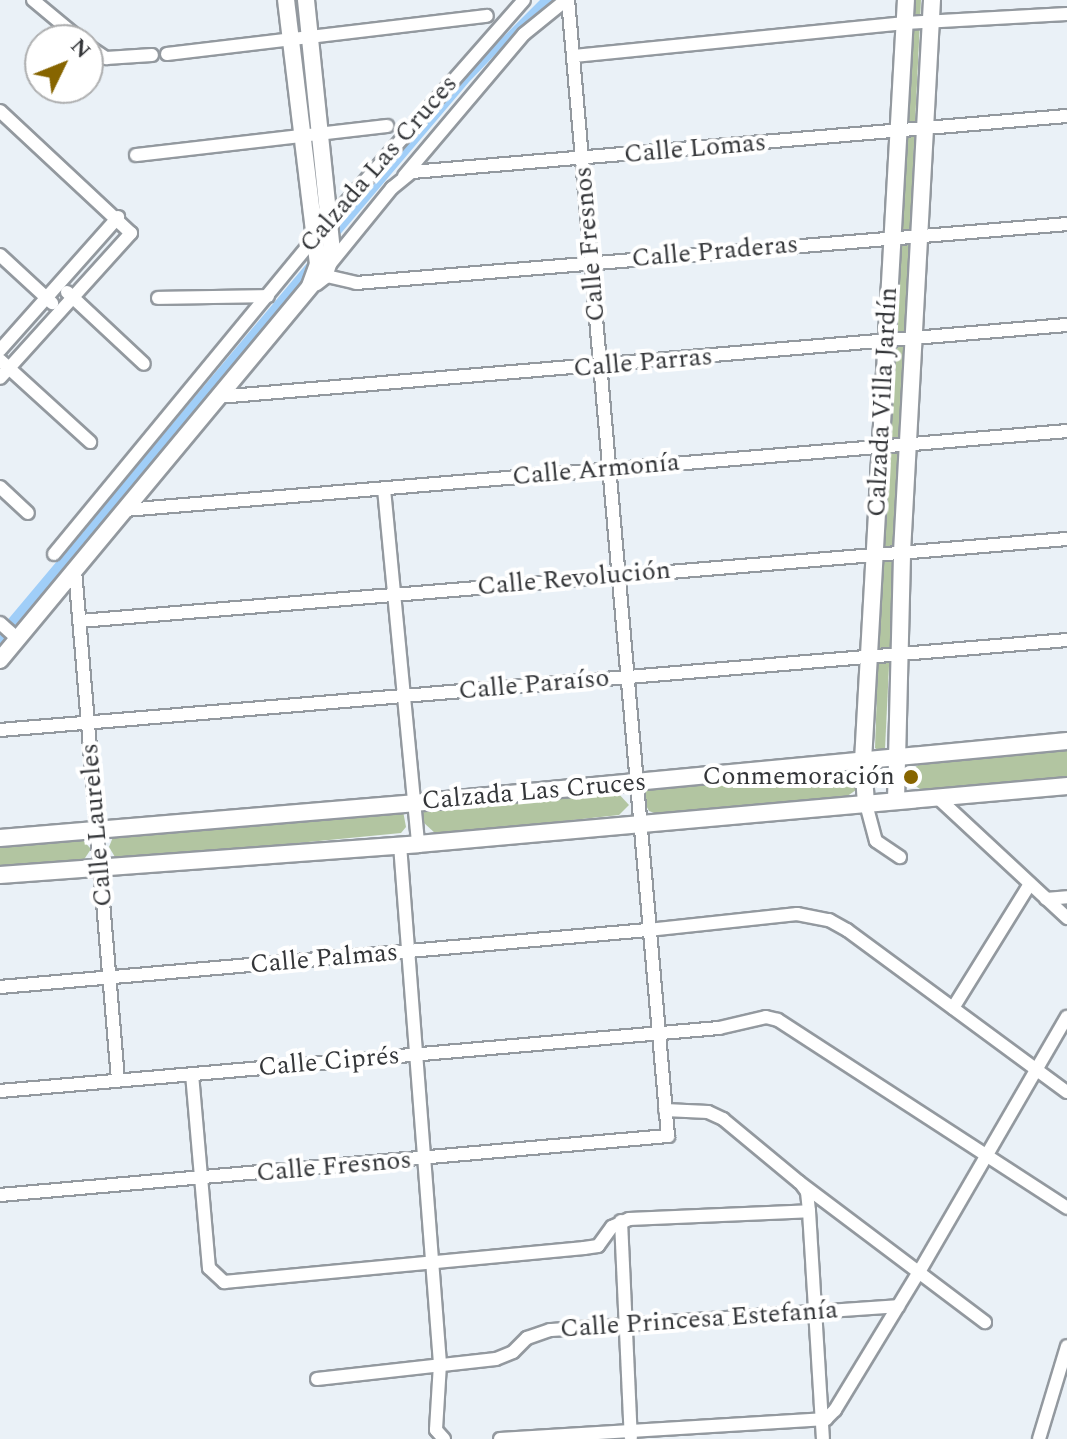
<!DOCTYPE html>
<html>
<head>
<meta charset="utf-8">
<style>
  body { margin:0 }
  #map { position:relative; width:1067px; height:1439px; overflow:hidden; background:#eaf1f7; font-family:Spectral,serif }
  div>[style] { position:absolute }
  .green>* { inset:0; background:#b2c5a1 }
  .water>* { inset:0; background:#a0cef8 }
  .roads { filter:drop-shadow(2px 0 #93999f) drop-shadow(-2px 0 #93999f) drop-shadow(0 2px #93999f) drop-shadow(0 -2px #93999f) }
  .street>* { height:12px; margin:-6px; padding:0 6px; transform-origin:6px; border-radius:6px; background:#fff }
  .secondary>* { height:16px; margin:-8px; padding:0 8px; transform-origin:8px; border-radius:8px; background:#fff }
  .dots>* { width:22px; height:22px; translate:-50% -50%; box-sizing:border-box; border:4px solid #fff; border-radius:50% }
  span { translate:-50% -50%; white-space:nowrap; text-align:center; line-height:1.15; -webkit-text-stroke:8px #fff; paint-order:stroke }
  .street-label { font-size:26px; color:#343639 }
  .poi-label { font-size:26px; color:#343639 }
  .right { translate:-100% -50%; text-align:right }
  .north { position:absolute; left:24px; top:24px; width:80px; height:80px; box-sizing:border-box; background:#fff; border:2px solid #aeafb0; border-radius:50%; rotate:47deg; font-size:22px; font-weight:700; line-height:32px; text-align:center; color:#343639 }
  .north::after { content:''; display:block; margin:auto; width:28px; height:36px; background:#876500; clip-path:polygon(50% 0,100% 100%,50% 72%,0 100%) }
</style>
</head>
<body>
<div id="map">
  <div class="green">
    <div style="clip-path:polygon(912px 0,921px 0,885px 749px,879px 751px,875px 748px,878px 663px)"></div>
    <div style="clip-path:polygon(1067px 749px,1067px 790px,923px 791px,911px 783px,912px 769px,925px 761px)"></div>
    <div style="clip-path:polygon(845px 769px,857px 780px,856px 790px,843px 799px,662px 816px,649px 811px,643px 800px,644px 792px,650px 786px)"></div>
    <div style="clip-path:polygon(617px 792px,629px 805px,619px 815px,443px 834px,436px 834px,423px 822px,423px 813px,428px 807px)"></div>
    <div style="clip-path:polygon(403px 811px,406px 827px,401px 833px,123px 860px,115px 857px,109px 847px,115px 832px)"></div>
    <div style="clip-path:polygon(79px 836px,91px 849px,81px 864px,0 872px,0 843px)"></div>
  </div>
  <div class="water">
    <div style="clip-path:polygon(540px 0,554px 0,530px 18px,469px 82px,326px 251px,0 654px,0 629px,465px 75px)"></div>
  </div>
  <div class="roads">
    <div class="street">
      <div style="left:33px;top:0;width:62px;rotate:39.8deg"></div>
      <div style="left:88px;top:46px;width:22px;rotate:34deg"></div>
      <div style="left:106px;top:58px;width:46px;rotate:-3.7deg"></div>
      <div style="left:167px;top:54px;width:322px;rotate:-6.8deg"></div>
      <div style="left:574px;top:56px;width:333px;rotate:-5.7deg"></div>
      <div style="left:905px;top:23px;width:162px;rotate:-3.2deg"></div>
      <div style="left:0;top:111px;width:179px;rotate:43deg"></div>
      <div style="left:131px;top:233px;width:195px;rotate:132.1deg"></div>
      <div style="left:136px;top:155px;width:253px;rotate:-6.6deg"></div>
      <div style="left:404px;top:176px;width:186px;rotate:-49.8deg"></div>
      <div style="left:524px;top:34px;width:54px;rotate:-39deg"></div>
      <div style="left:0;top:255px;width:71px;rotate:42.7deg"></div>
      <div style="left:331px;top:263px;width:97px;rotate:-50.9deg"></div>
      <div style="left:392px;top:188px;width:26px;rotate:-39deg"></div>
      <div style="left:412px;top:172px;width:657px;rotate:-4.89deg"></div>
      <div style="left:318px;top:274px;width:39px;rotate:13deg"></div>
      <div style="left:356px;top:283px;width:713px;rotate:-4.74deg"></div>
      <div style="left:67px;top:292px;width:105px;rotate:43.1deg"></div>
      <div style="left:158px;top:298px;width:110px;rotate:-1deg"></div>
      <div style="left:0;top:350px;width:178px;rotate:-48.4deg"></div>
      <div style="left:0;top:360px;width:122px;rotate:42.3deg"></div>
      <div style="left:218px;top:397px;width:852px;rotate:-4.85deg"></div>
      <div style="left:0;top:487px;width:38px;rotate:43deg"></div>
      <div style="left:384px;top:489px;width:357px;rotate:84.5deg"></div>
      <div style="left:125px;top:510px;width:945px;rotate:-4.79deg"></div>
      <div style="left:54px;top:554px;width:408px;rotate:-50.5deg"></div>
      <div style="left:314px;top:239px;width:318px;rotate:-48.7deg"></div>
      <div style="left:75px;top:570px;width:512px;rotate:85.18deg"></div>
      <div style="left:80px;top:621px;width:990px;rotate:-4.75deg"></div>
      <div style="left:0;top:623px;width:24px;rotate:42deg"></div>
      <div style="left:0;top:730px;width:1071px;rotate:-4.82deg"></div>
      <div style="left:937px;top:797px;width:178px;rotate:42.9deg"></div>
      <div style="left:866px;top:804px;width:38px;rotate:75deg"></div>
      <div style="left:876px;top:841px;width:29px;rotate:34deg"></div>
      <div style="left:400px;top:845px;width:521px;rotate:85.59deg"></div>
      <div style="left:440px;top:1364px;width:66px;rotate:93.5deg"></div>
      <div style="left:436px;top:1430px;width:12px;rotate:48deg"></div>
      <div style="left:1046px;top:899px;width:21px;rotate:-5deg"></div>
      <div style="left:0;top:987px;width:651px;rotate:-5.03deg"></div>
      <div style="left:648px;top:930px;width:150px;rotate:-6.1deg"></div>
      <div style="left:797px;top:914px;width:33px;rotate:11deg"></div>
      <div style="left:829px;top:920px;width:21px;rotate:29deg"></div>
      <div style="left:847px;top:930px;width:273px;rotate:36.4deg"></div>
      <div style="left:953px;top:1008px;width:146px;rotate:-58.2deg"></div>
      <div style="left:192px;top:1074px;width:195px;rotate:85deg"></div>
      <div style="left:209px;top:1268px;width:21px;rotate:43deg"></div>
      <div style="left:224px;top:1282px;width:362px;rotate:-5.4deg"></div>
      <div style="left:584px;top:1248px;width:14px;rotate:-8deg"></div>
      <div style="left:598px;top:1246px;width:24px;rotate:-54deg"></div>
      <div style="left:612px;top:1227px;width:19px;rotate:-25deg"></div>
      <div style="left:629px;top:1219px;width:180px;rotate:-2.5deg"></div>
      <div style="left:0;top:1091px;width:722px;rotate:-5.01deg"></div>
      <div style="left:719px;top:1028px;width:48px;rotate:-13.2deg"></div>
      <div style="left:766px;top:1017px;width:12px;rotate:14deg"></div>
      <div style="left:778px;top:1020px;width:345px;rotate:33deg"></div>
      <div style="left:665px;top:1110px;width:43px;rotate:2.7deg"></div>
      <div style="left:708px;top:1112px;width:17px;rotate:25deg"></div>
      <div style="left:723px;top:1119px;width:99px;rotate:39.7deg"></div>
      <div style="left:799px;top:1182px;width:233px;rotate:37deg"></div>
      <div style="left:802px;top:1185px;width:9px;rotate:54deg"></div>
      <div style="left:807px;top:1192px;width:19px;rotate:84deg"></div>
      <div style="left:809px;top:1211px;width:228px;rotate:86.5deg"></div>
      <div style="left:0;top:1195px;width:671px;rotate:-5.05deg"></div>
      <div style="left:668px;top:1136px;width:1140px;rotate:-95.03deg"></div>
      <div style="left:621px;top:1221px;width:217px;rotate:87.4deg"></div>
      <div style="left:317px;top:1379px;width:180px;rotate:-6.4deg"></div>
      <div style="left:496px;top:1359px;width:18px;rotate:-22deg"></div>
      <div style="left:513px;top:1352px;width:20px;rotate:-45deg"></div>
      <div style="left:527px;top:1338px;width:24px;rotate:-19deg"></div>
      <div style="left:550px;top:1330px;width:349px;rotate:-3.9deg"></div>
      <div style="left:500px;top:1439px;width:327px;rotate:-3.5deg"></div>
      <div style="left:826px;top:1419px;width:13px;rotate:-45deg"></div>
      <div style="left:835px;top:1410px;width:162px;rotate:-58.7deg"></div>
      <div style="left:919px;top:1272px;width:295px;rotate:-59.9deg"></div>
      <div style="left:1039px;top:1439px;width:97px;rotate:-73.2deg"></div>
    </div>
    <div class="secondary">
      <div style="left:306px;top:0;width:254px;rotate:84.1deg"></div>
      <div style="left:332px;top:253px;width:24px;rotate:109deg"></div>
      <div style="left:324px;top:276px;width:11px;rotate:142deg"></div>
      <div style="left:0;top:660px;width:486px;rotate:-50.3deg"></div>
      <div style="left:310px;top:286px;width:23px;rotate:-70deg"></div>
      <div style="left:318px;top:264px;width:266px;rotate:-96.9deg"></div>
      <div style="left:896px;top:801px;width:249px;rotate:-88.6deg"></div>
      <div style="left:902px;top:552px;width:553px;rotate:-86.89deg"></div>
      <div style="left:866px;top:804px;width:43px;rotate:-94deg"></div>
      <div style="left:863px;top:761px;width:762px;rotate:-86.77deg"></div>
      <div style="left:0;top:838px;width:415px;rotate:-4.8deg"></div>
      <div style="left:414px;top:803px;width:656px;rotate:-5.42deg"></div>
      <div style="left:0;top:875px;width:419px;rotate:-4.2deg"></div>
      <div style="left:418px;top:844px;width:652px;rotate:-5.11deg"></div>
    </div>
  </div>
  <div class="dots">
    <div style="left:911px;top:777px;background:#876500"></div>
  </div>
  <div class="street-label">
    <span style="left:695px;top:149px;rotate:-5deg">Calle Lomas</span>
    <span style="left:379px;top:164px;rotate:-49deg">Calzada Las Cruces</span>
    <span style="left:590px;top:244px;rotate:-95deg">Calle Fresnos</span>
    <span style="left:715px;top:252px;rotate:-5deg">Calle Praderas</span>
    <span style="left:643px;top:363px;rotate:-5deg">Calle Parras</span>
    <span style="left:883px;top:402px;rotate:-87deg">Calzada Villa Jardín</span>
    <span style="left:596px;top:470px;rotate:-5deg">Calle Armonía</span>
    <span style="left:574px;top:579px;rotate:-5deg">Calle Revolución</span>
    <span style="left:534px;top:685px;rotate:-5deg">Calle Paraíso</span>
    <span style="left:534px;top:792px;rotate:-5deg">Calzada Las Cruces</span>
    <span style="left:97px;top:825px;rotate:-95deg">Calle Laureles</span>
    <span style="left:324px;top:959px;rotate:-5deg">Calle Palmas</span>
    <span style="left:329px;top:1062px;rotate:-5deg">Calle Ciprés</span>
    <span style="left:334px;top:1167px;rotate:-5deg">Calle Fresnos</span>
    <span style="left:699px;top:1320px;rotate:-4deg">Calle Princesa Estefanía</span>
  </div>
  <div class="poi-label">
    <span class="right" style="left:895px;top:777px">Conmemoración</span>
  </div>
  <div class="north">N</div>
</div>
</body>
</html>
